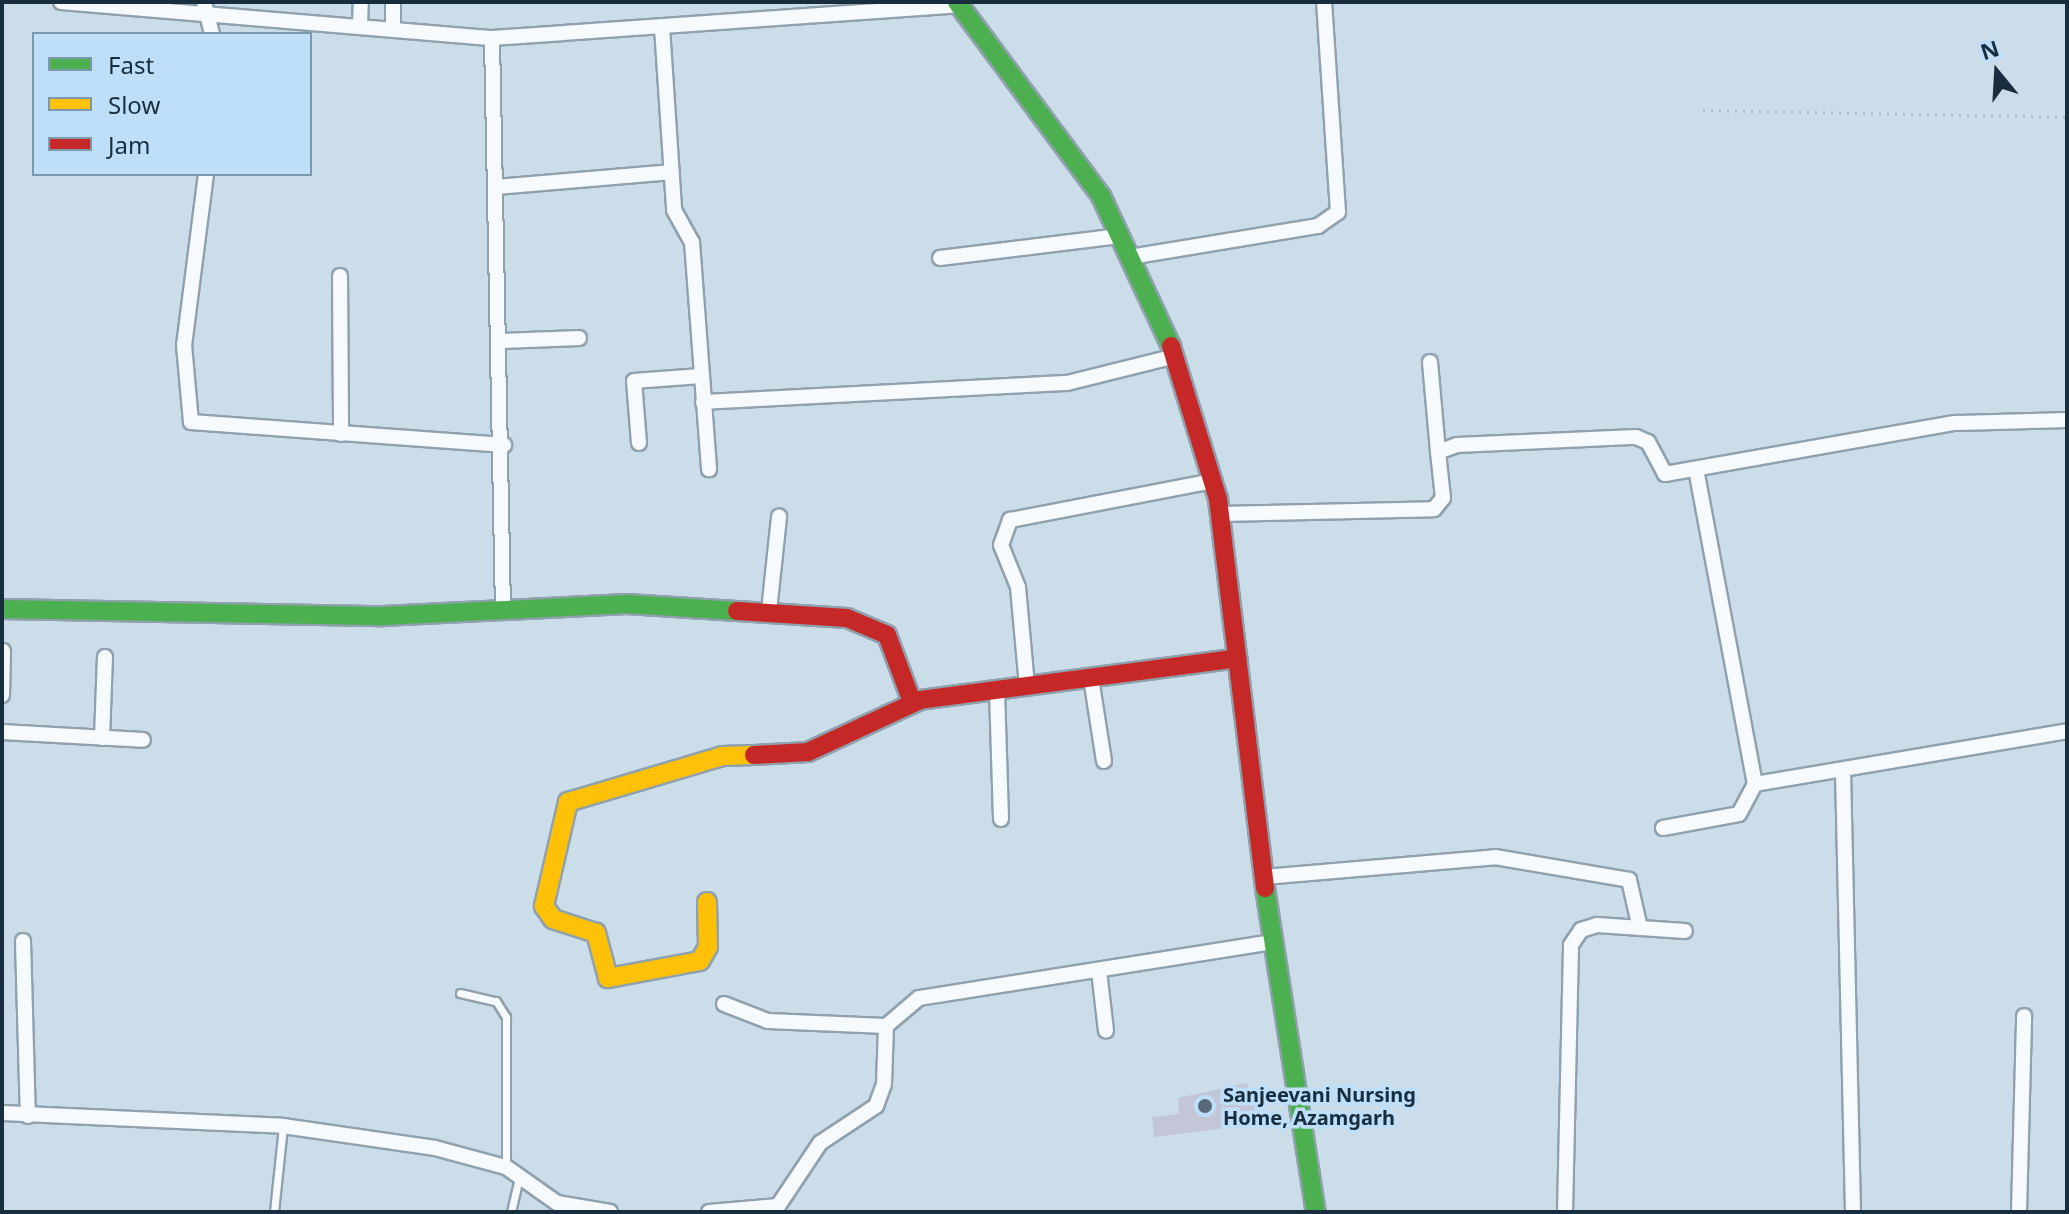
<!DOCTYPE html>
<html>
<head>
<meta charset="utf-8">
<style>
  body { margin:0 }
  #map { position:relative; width:2069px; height:1214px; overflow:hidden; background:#ccddea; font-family:"Noto Sans",sans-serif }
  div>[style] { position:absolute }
  .building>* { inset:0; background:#c2c6d7 }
  .path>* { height:3px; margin-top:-1.5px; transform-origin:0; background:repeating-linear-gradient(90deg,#b6bec4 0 2px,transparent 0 8px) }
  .roads { filter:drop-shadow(2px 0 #90a1ae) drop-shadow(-2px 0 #90a1ae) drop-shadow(0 2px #90a1ae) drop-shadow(0 -2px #90a1ae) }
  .lane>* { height:7px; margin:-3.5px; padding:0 3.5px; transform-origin:3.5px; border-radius:3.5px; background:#f7fafc }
  .street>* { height:14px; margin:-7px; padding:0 7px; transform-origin:7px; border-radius:7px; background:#f7fafc }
  .fast>* { height:18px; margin:-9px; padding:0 9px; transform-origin:9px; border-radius:9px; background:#4caf50 }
  .slow>* { height:18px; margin:-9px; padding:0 9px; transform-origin:9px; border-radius:9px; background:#ffc107 }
  .jam>* { height:18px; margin:-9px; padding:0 9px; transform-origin:9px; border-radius:9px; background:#c62828 }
  .dots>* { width:22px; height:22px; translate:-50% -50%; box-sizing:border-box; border:4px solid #bfdef7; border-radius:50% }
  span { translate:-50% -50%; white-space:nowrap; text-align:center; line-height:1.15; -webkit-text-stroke:7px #bfdef7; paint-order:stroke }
  .poi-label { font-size:20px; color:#182e3e; font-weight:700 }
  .left { translate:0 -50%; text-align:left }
  .frame { position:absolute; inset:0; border:4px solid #182e3e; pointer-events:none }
  .legend { position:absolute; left:32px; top:32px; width:280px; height:144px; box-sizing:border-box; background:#bfdef7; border:2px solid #7c98ad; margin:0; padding:10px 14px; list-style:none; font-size:24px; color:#182e3e }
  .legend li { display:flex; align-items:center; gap:16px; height:40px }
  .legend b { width:40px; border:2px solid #7c98ad }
  .north { position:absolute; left:1957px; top:32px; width:80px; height:80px; -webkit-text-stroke:6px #bfdef7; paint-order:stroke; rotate:342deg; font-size:22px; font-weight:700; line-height:32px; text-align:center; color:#182e3e }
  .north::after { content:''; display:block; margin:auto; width:28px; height:36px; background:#182e3e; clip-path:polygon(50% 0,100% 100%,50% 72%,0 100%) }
</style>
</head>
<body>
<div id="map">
  <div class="building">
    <div style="clip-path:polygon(1247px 1083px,1259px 1124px,1154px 1137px,1152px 1117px,1179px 1114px,1178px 1098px)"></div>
  </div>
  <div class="path">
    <div style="left:1703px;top:110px;width:364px;rotate:1.1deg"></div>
  </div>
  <div class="roads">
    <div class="lane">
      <div style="left:460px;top:993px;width:37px;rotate:13deg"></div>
      <div style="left:496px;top:1001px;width:19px;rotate:58deg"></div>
      <div style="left:506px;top:1017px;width:149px;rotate:90deg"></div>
      <div style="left:274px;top:1212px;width:85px;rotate:-84deg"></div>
      <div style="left:511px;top:1212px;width:36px;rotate:-77deg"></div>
    </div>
    <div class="street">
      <div style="left:61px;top:2px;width:433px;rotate:4.8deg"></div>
      <div style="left:492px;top:38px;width:468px;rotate:-4deg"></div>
      <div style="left:204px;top:2px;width:33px;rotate:76deg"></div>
      <div style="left:360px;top:25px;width:23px;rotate:-88deg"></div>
      <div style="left:393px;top:27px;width:25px;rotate:-90deg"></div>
      <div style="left:662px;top:27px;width:183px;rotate:86.2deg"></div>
      <div style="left:674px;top:210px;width:37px;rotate:61deg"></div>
      <div style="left:692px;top:242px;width:228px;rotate:85.7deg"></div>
      <div style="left:492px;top:38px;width:574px;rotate:88.9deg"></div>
      <div style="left:206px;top:174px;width:172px;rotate:97.3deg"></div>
      <div style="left:184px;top:345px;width:77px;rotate:84.8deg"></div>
      <div style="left:191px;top:422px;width:314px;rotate:4.2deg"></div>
      <div style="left:497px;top:187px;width:175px;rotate:-4.9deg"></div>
      <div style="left:1130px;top:257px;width:191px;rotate:-9.4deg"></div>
      <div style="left:1318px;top:226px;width:24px;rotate:-35deg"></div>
      <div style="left:1338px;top:212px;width:210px;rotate:-93.8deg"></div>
      <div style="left:940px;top:258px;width:181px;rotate:-7deg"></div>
      <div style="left:340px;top:276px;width:158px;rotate:89.6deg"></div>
      <div style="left:502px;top:341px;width:77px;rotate:-2.2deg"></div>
      <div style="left:1430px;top:362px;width:90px;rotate:84.9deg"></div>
      <div style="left:703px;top:402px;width:364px;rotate:-3deg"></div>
      <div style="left:1067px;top:383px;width:111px;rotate:-14deg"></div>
      <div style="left:639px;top:443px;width:62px;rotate:-94.6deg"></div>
      <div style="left:634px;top:381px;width:67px;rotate:-4.3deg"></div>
      <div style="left:1696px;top:469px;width:320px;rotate:79.4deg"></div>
      <div style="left:1755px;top:784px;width:316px;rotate:-9.6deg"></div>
      <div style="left:1220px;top:514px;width:214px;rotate:-1.3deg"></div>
      <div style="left:1434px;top:509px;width:14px;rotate:-51deg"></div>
      <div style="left:1443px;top:498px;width:46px;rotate:-96.2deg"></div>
      <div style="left:1438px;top:452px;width:20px;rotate:-20deg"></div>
      <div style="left:1457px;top:445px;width:179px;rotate:-2.6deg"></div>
      <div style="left:1636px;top:437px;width:13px;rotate:23deg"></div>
      <div style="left:1648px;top:442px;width:36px;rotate:62deg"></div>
      <div style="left:1665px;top:474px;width:294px;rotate:-10deg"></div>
      <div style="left:1955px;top:423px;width:112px;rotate:-1.5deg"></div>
      <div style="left:769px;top:611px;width:95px;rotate:-83.9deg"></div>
      <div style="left:1091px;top:678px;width:84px;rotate:81.1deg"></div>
      <div style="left:1027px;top:686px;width:99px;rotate:-95.2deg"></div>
      <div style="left:1018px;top:587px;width:45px;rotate:-112deg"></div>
      <div style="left:1001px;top:545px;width:27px;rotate:-70deg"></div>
      <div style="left:1010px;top:520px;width:207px;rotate:-10.9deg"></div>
      <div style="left:997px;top:691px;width:128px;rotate:88.2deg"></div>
      <div style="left:2px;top:695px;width:44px;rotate:-88.7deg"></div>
      <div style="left:2px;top:732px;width:141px;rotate:3.2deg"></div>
      <div style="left:102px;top:738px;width:81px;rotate:-87.9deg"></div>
      <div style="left:1843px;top:771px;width:441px;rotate:88.7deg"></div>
      <div style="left:1663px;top:828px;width:77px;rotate:-10.4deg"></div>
      <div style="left:1739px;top:814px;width:34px;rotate:-62deg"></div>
      <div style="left:1264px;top:877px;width:232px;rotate:-4.9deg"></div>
      <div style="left:1495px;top:857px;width:136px;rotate:9.7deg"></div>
      <div style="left:1629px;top:880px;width:49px;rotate:77.1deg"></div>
      <div style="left:23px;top:941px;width:175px;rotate:88.4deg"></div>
      <div style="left:1099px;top:971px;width:60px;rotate:83.3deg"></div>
      <div style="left:724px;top:1004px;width:47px;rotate:21.1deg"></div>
      <div style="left:768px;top:1021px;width:118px;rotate:2.4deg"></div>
      <div style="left:886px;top:1026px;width:43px;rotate:-40.3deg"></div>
      <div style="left:919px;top:998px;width:359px;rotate:-9deg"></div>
      <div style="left:2px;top:1113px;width:281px;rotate:2.6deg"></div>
      <div style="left:283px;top:1126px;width:154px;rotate:8.2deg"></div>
      <div style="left:435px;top:1148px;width:73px;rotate:15deg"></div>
      <div style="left:506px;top:1167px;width:62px;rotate:35.2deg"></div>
      <div style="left:557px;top:1203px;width:54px;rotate:9.6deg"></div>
      <div style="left:709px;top:1212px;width:69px;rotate:-5deg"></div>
      <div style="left:778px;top:1206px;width:76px;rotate:-56.3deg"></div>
      <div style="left:820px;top:1143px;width:67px;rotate:-33.5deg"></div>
      <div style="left:876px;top:1106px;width:23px;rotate:-70deg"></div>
      <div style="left:884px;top:1084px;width:58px;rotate:-88deg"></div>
      <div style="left:1565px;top:1212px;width:267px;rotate:-88.7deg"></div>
      <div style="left:1571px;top:945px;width:18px;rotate:-56deg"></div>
      <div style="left:1581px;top:930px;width:17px;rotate:-17deg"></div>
      <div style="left:1597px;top:925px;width:88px;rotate:3.9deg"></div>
      <div style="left:2019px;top:1212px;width:196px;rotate:-88.5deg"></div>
    </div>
    <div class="fast">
      <div style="left:957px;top:2px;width:242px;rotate:53.4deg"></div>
      <div style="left:1101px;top:196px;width:166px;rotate:65deg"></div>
      <div style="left:2px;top:609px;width:381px;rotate:1.1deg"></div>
      <div style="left:383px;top:616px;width:244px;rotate:-2.8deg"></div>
      <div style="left:627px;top:604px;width:110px;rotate:3.6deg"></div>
      <div style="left:1265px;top:888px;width:328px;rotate:81.1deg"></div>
    </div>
    <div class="slow">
      <div style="left:707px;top:902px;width:45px;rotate:88.7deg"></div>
      <div style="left:708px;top:947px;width:16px;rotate:120deg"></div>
      <div style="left:700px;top:961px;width:94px;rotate:169.5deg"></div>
      <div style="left:608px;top:978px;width:47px;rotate:-104.9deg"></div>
      <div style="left:596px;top:933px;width:45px;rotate:-162deg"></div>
      <div style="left:553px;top:919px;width:16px;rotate:-125deg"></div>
      <div style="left:544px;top:906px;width:107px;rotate:-77deg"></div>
      <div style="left:568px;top:802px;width:161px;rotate:-16.6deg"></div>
      <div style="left:722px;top:756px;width:32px;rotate:-2deg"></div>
    </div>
    <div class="jam">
      <div style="left:1171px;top:346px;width:160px;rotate:72.9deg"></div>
      <div style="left:1218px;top:499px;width:392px;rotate:83.1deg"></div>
      <div style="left:737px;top:611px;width:110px;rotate:3.6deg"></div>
      <div style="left:847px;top:618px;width:43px;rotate:23deg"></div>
      <div style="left:887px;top:635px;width:72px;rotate:69.5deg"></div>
      <div style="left:754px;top:755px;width:54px;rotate:-3.2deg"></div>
      <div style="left:808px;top:752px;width:123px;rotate:-24.9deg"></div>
      <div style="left:920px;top:700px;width:320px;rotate:-7.5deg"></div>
    </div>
  </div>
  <div class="dots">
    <div style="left:1205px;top:1106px;background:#576b7a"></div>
  </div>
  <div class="poi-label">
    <span class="left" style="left:1223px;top:1106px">Sanjeevani Nursing<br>Home, Azamgarh</span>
  </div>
  <div class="frame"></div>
  <ul class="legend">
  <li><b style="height:10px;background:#4caf50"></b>Fast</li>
  <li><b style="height:10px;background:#ffc107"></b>Slow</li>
  <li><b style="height:10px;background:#c62828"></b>Jam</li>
  </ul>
  <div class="north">N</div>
</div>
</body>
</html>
